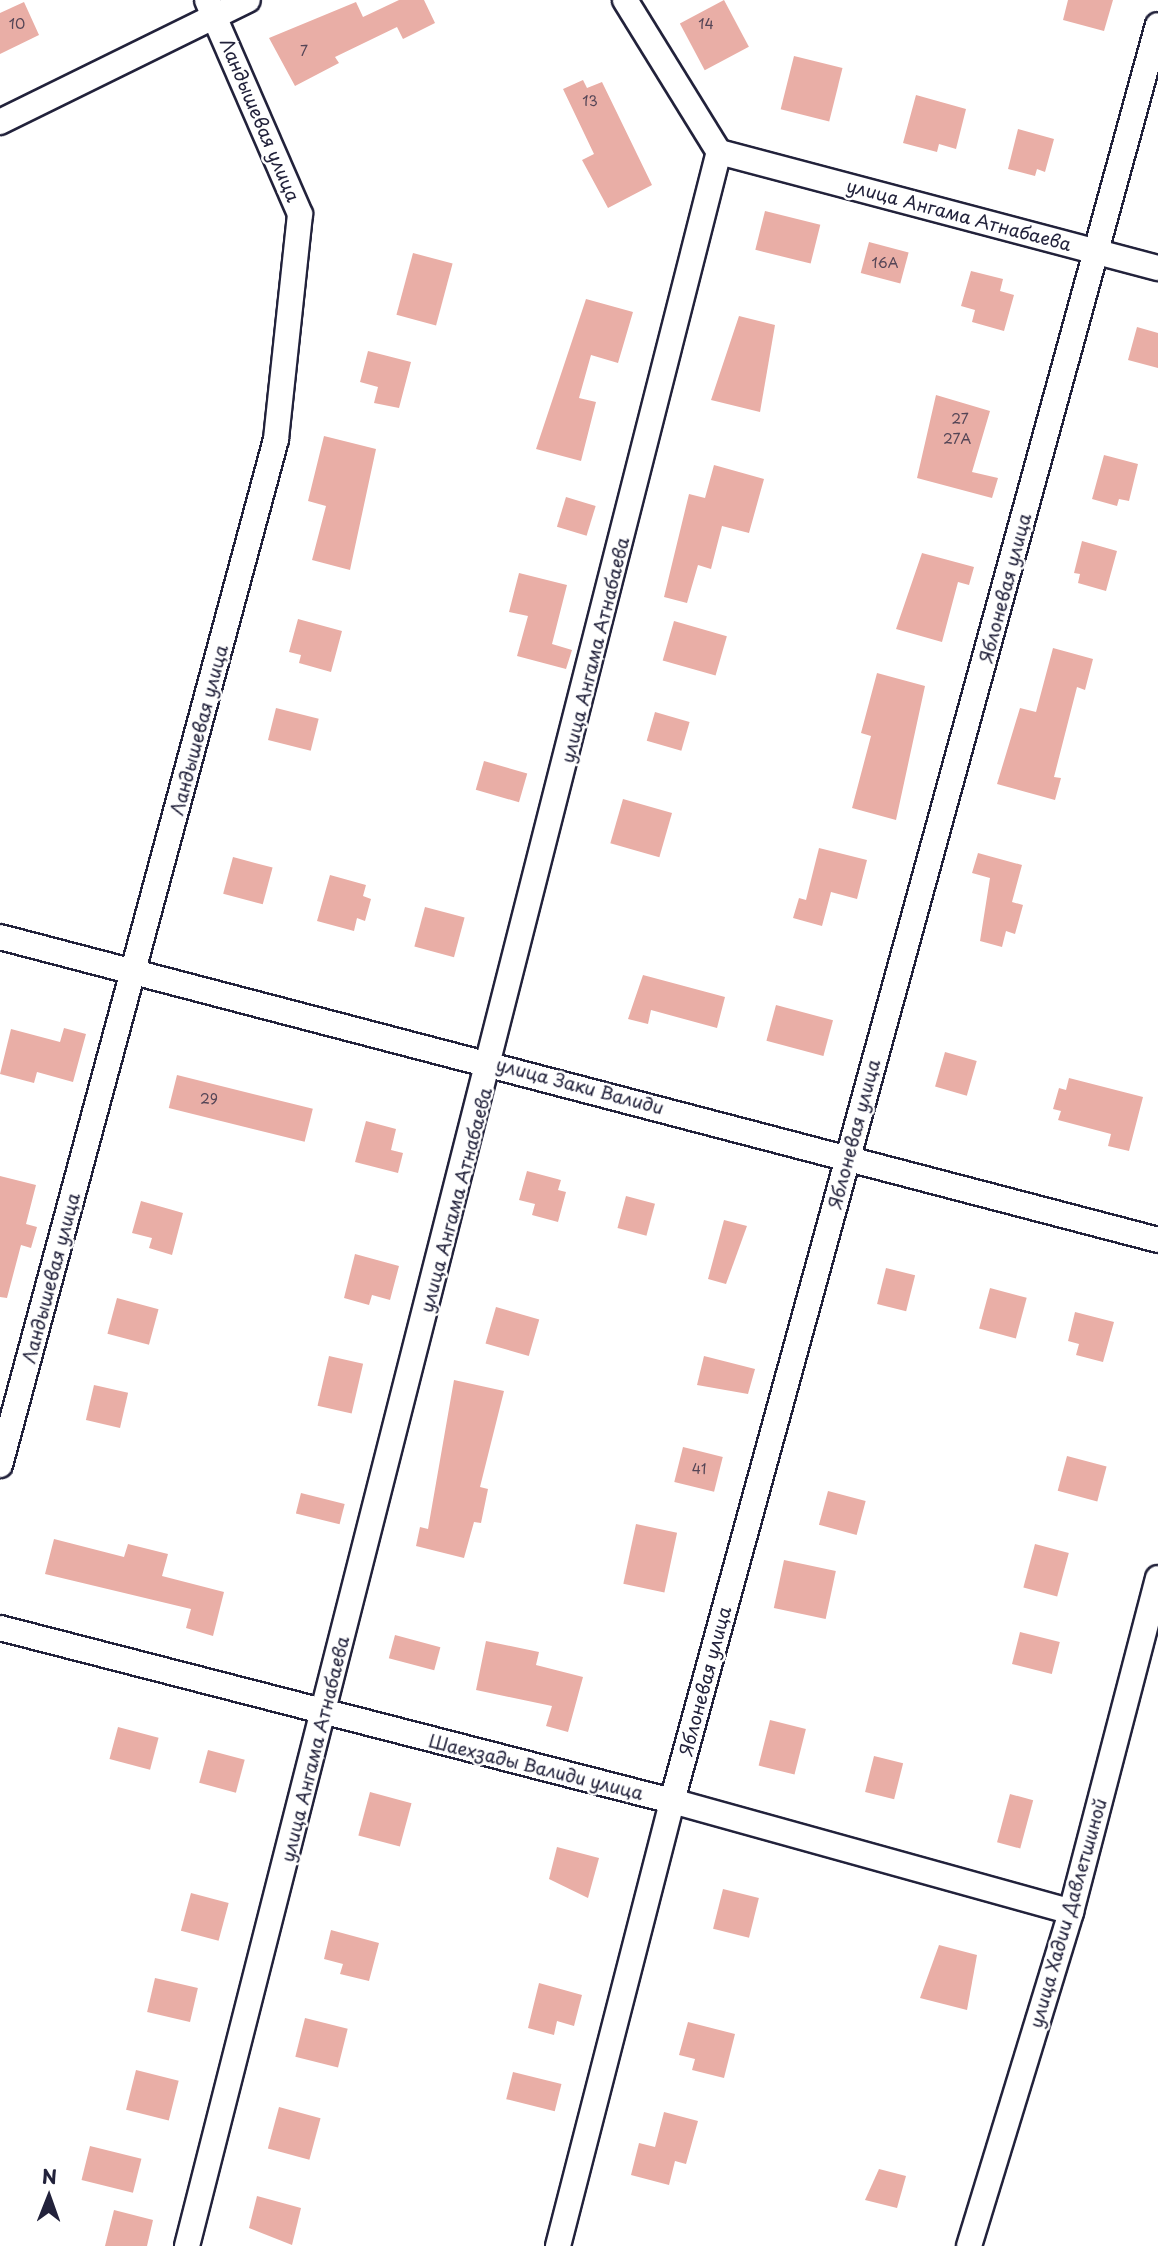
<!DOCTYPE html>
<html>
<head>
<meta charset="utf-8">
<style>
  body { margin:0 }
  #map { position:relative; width:1158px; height:2246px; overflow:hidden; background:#fff; font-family:"Playpen Sans",sans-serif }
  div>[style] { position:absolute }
  .building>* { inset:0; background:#e9aea6; transform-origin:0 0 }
  .roads { filter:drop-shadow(2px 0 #22223b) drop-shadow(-2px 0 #22223b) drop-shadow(0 2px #22223b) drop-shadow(0 -2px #22223b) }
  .minor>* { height:24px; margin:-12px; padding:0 12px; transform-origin:12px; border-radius:12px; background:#fff }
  span { translate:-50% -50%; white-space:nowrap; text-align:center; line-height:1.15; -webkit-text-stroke:5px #fff; paint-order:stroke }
  .number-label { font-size:14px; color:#544556 }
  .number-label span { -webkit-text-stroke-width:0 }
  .street-label { font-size:18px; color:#22223b }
  .north { position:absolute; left:14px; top:2162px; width:70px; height:70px; -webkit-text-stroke:5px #fff; paint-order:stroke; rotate:1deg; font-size:19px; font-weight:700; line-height:28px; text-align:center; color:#22223b }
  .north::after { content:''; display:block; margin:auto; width:24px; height:32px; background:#22223b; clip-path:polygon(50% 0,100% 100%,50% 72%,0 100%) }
</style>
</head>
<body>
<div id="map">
  <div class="building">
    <div style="clip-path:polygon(399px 0,424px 0,435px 23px,403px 39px,397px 27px,335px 57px,339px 63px,295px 86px,269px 38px,356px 2px,363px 17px)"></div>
    <div style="left:724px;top:0;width:53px;height:50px;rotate:62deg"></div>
    <div style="clip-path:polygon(1068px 0,1113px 0,1104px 31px,1063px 20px)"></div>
    <div style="clip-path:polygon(24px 2px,39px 35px,0 54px,0 13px)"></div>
    <div style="left:794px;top:56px;width:50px;height:55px;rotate:14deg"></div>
    <div style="clip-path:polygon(583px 80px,587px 88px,602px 82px,652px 185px,608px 208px,582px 160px,594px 154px,563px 89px)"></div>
    <div style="clip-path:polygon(916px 95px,966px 109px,956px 149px,939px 144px,937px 152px,903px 143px)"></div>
    <div style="clip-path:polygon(1018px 129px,1054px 139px,1045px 172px,1037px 169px,1035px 176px,1008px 169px)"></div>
    <div style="left:765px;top:211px;width:57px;height:40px;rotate:14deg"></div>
    <div style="left:869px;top:242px;width:41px;height:32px;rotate:15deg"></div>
    <div style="left:413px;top:253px;width:41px;height:64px;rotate:15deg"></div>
    <div style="clip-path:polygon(971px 271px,1003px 279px,1000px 291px,1014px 295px,1004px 331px,972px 322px,975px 310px,961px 306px)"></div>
    <div style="clip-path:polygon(586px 299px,633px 312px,618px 363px,591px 355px,579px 398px,596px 402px,581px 461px,536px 449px)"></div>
    <div style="clip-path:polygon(739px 316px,775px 325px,760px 412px,711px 400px)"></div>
    <div style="clip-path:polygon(1137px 327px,1158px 333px,1158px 368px,1128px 360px)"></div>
    <div style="clip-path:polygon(368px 351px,411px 362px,399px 408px,374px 403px,378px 387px,360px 382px)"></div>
    <div style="clip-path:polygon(936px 395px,990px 411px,972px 472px,998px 478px,992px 498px,917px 478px)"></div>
    <div style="clip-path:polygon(324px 436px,376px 449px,350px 570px,312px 560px,326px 506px,308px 501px)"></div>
    <div style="clip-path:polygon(1104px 455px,1138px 464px,1129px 501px,1119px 499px,1117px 506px,1092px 499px)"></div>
    <div style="clip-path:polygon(714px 465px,764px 479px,749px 533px,722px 526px,711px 569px,698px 565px,687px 603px,664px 597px,689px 494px,705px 498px)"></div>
    <div style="left:566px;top:497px;width:31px;height:31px;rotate:17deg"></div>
    <div style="clip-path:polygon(1082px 541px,1117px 551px,1106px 591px,1078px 583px,1080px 574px,1074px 573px)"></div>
    <div style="clip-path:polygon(922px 553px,974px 567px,969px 585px,958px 582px,942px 642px,896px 629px)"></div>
    <div style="clip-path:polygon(519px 573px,567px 585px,552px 644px,572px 650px,566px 669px,517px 656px,528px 616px,509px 612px)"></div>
    <div style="clip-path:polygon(298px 619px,342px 631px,331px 672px,299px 663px,301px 655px,289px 652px)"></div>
    <div style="left:674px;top:621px;width:55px;height:41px;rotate:16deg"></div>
    <div style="clip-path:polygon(1053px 648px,1093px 659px,1085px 690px,1077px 687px,1054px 777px,1061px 778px,1055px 800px,997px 784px,1020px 708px,1036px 712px)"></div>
    <div style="clip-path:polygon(877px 673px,925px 686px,896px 820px,852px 808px,871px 736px,861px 733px)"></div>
    <div style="left:276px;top:708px;width:44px;height:33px;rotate:14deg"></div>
    <div style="left:655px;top:712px;width:36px;height:30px;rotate:16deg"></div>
    <div style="left:484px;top:761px;width:45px;height:30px;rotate:16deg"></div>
    <div style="left:623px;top:799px;width:51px;height:46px;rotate:16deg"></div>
    <div style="clip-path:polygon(819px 848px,867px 860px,857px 899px,831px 892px,822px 926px,793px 918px,799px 898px,806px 900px)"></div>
    <div style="clip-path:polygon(978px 853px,1022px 865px,1012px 902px,1023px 905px,1015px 934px,1006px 931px,1002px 947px,980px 941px,990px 878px,972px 873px)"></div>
    <div style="left:233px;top:857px;width:41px;height:38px;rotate:15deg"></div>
    <div style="clip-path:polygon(330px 875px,366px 885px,363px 896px,371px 899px,365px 921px,357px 918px,354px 931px,317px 921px)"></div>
    <div style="left:425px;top:907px;width:41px;height:41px;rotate:15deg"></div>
    <div style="clip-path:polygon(643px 975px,725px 997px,717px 1028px,651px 1010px,648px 1024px,628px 1019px)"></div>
    <div style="left:776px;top:1005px;width:59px;height:37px;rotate:15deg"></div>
    <div style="clip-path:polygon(64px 1028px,86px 1034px,73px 1082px,37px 1072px,34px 1083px,0 1074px,11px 1029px,60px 1042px)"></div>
    <div style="left:945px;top:1052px;width:33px;height:36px;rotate:16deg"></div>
    <div style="left:177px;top:1075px;width:140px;height:34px;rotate:14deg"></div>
    <div style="clip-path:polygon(1069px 1078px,1143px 1097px,1129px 1151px,1108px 1146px,1111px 1134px,1058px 1120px,1061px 1111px,1053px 1109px,1059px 1088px,1066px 1090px)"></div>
    <div style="clip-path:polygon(366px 1121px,396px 1129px,391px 1150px,403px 1153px,398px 1173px,355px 1162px)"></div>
    <div style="clip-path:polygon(527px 1171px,561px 1180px,558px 1190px,566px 1192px,558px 1222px,532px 1215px,535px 1204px,519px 1200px)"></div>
    <div style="clip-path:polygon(0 1176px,36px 1185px,26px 1224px,37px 1227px,31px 1248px,21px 1245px,7px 1298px,0 1297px)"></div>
    <div style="left:626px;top:1196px;width:30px;height:33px;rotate:15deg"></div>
    <div style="clip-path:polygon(141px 1201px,183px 1213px,172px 1255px,149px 1248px,152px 1238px,132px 1233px)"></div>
    <div style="clip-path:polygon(724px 1220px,747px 1226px,726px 1284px,708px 1279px)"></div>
    <div style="clip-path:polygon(355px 1254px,399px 1266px,390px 1300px,372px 1295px,369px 1305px,344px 1298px)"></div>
    <div style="left:886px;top:1268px;width:30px;height:37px;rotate:14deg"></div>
    <div style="left:990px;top:1288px;width:38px;height:42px;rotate:15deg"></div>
    <div style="left:117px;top:1298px;width:43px;height:37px;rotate:15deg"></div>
    <div style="left:496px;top:1307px;width:45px;height:38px;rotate:16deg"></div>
    <div style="clip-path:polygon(1075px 1312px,1114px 1322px,1103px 1362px,1076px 1355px,1079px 1344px,1068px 1341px)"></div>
    <div style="left:329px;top:1356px;width:35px;height:51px;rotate:13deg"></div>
    <div style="clip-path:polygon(704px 1356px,755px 1369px,748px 1394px,697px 1385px)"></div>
    <div style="clip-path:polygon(454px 1380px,504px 1391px,480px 1487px,488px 1489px,481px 1523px,474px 1522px,464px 1558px,416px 1546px,420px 1527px,428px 1529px)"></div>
    <div style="left:94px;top:1385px;width:35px;height:36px;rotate:13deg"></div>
    <div style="left:683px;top:1447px;width:41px;height:36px;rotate:14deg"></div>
    <div style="left:1067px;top:1456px;width:41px;height:36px;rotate:15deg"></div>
    <div style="left:828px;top:1491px;width:39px;height:35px;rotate:15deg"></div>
    <div style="left:301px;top:1493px;width:45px;height:21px;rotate:14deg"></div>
    <div style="left:636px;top:1524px;width:42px;height:61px;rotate:12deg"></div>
    <div style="clip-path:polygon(54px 1539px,124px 1557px,128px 1544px,168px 1554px,162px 1576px,224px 1592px,213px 1636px,186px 1628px,191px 1609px,45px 1574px)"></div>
    <div style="left:1035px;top:1544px;width:35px;height:45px;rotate:15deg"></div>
    <div style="left:784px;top:1560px;width:53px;height:49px;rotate:12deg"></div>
    <div style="left:1020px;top:1632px;width:41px;height:33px;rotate:14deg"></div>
    <div style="left:395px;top:1635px;width:47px;height:24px;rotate:15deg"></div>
    <div style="clip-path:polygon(486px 1641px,539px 1652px,536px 1665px,583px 1677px,568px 1732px,546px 1726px,552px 1706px,476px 1690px)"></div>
    <div style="left:770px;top:1720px;width:37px;height:47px;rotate:14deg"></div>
    <div style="left:118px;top:1727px;width:42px;height:33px;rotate:15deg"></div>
    <div style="left:208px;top:1750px;width:38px;height:34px;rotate:15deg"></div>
    <div style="left:874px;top:1756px;width:30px;height:37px;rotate:14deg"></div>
    <div style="left:370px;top:1792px;width:43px;height:45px;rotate:15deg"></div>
    <div style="left:1010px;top:1794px;width:24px;height:50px;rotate:15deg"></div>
    <div style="clip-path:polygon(557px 1847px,599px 1858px,588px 1898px,549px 1879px)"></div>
    <div style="left:723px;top:1889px;width:37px;height:41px;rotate:14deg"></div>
    <div style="left:191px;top:1893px;width:39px;height:39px;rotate:15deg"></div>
    <div style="clip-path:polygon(331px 1930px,379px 1943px,369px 1981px,340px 1974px,343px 1964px,324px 1959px)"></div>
    <div style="clip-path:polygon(939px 1945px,977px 1955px,967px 2010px,920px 1998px)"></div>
    <div style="left:155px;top:1978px;width:44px;height:35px;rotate:13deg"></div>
    <div style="clip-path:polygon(539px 1983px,582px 1995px,574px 2026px,557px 2021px,554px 2035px,528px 2028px)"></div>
    <div style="left:305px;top:2018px;width:44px;height:40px;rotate:14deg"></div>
    <div style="clip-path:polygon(688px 2022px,735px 2034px,724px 2078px,692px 2070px,695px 2059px,679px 2055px)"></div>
    <div style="left:136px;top:2070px;width:44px;height:41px;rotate:14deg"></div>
    <div style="left:513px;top:2072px;width:50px;height:28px;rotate:14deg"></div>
    <div style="left:279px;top:2107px;width:43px;height:43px;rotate:15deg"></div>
    <div style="clip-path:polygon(664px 2112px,698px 2121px,686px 2164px,675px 2161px,669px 2185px,631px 2175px,639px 2143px,655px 2147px)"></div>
    <div style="left:90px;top:2146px;width:53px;height:35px;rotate:14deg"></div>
    <div style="clip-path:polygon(879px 2169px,906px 2176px,897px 2208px,865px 2200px)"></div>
    <div style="clip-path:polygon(257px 2196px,301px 2208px,292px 2245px,249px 2228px)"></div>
    <div style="clip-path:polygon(114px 2210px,153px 2220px,147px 2246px,105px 2246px)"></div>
  </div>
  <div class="roads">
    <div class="minor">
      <div style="left:625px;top:0;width:179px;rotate:58.3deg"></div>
      <div style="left:719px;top:152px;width:454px;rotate:14.8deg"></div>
      <div style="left:0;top:122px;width:276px;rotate:-26.2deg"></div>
      <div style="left:0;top:937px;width:1197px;rotate:14.66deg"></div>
      <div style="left:0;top:1465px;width:1062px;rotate:-74.94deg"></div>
      <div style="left:276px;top:439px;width:226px;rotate:-83.9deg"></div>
      <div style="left:300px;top:214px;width:233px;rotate:-113.5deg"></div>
      <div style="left:0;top:1628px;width:694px;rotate:14.44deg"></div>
      <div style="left:672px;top:1801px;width:414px;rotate:15.5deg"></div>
      <div style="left:187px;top:2246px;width:2161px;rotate:-75.75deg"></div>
      <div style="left:558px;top:2246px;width:459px;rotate:-75.6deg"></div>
      <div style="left:672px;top:1801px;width:1841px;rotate:-74.7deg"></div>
      <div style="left:969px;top:2246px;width:349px;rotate:-73deg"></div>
      <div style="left:1071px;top:1912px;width:345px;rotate:-75.4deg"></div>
    </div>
  </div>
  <div class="number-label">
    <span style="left:17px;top:24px">10</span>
    <span style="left:706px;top:24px">14</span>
    <span style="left:304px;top:51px">7</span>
    <span style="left:590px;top:101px">13</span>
    <span style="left:885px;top:263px">16А</span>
    <span style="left:960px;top:419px">27</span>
    <span style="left:957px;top:439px">27А</span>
    <span style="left:209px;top:1099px">29</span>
    <span style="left:699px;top:1469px">41</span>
  </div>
  <div class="street-label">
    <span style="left:260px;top:120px;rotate:67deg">Ландышевая улица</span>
    <span style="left:959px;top:215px;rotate:15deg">улица Ангама Атнабаева</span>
    <span style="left:1005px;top:588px;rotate:-75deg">Яблоневая улица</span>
    <span style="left:595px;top:650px;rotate:-76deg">улица Ангама Атнабаева</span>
    <span style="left:199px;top:730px;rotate:-75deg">Ландышевая улица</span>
    <span style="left:580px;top:1086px;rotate:15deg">улица Заки Валиди</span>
    <span style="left:854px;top:1134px;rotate:-75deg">Яблоневая улица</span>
    <span style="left:456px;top:1200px;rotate:-75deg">улица Ангама Атнабаева</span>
    <span style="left:51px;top:1278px;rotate:-75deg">Ландышевая улица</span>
    <span style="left:705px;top:1681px;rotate:-75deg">Яблоневая улица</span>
    <span style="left:315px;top:1749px;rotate:-76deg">улица Ангама Атнабаева</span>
    <span style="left:536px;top:1767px;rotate:14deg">Шаехзады Валиди улица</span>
    <span style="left:1068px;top:1913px;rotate:-74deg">улица Хадии Давлетшиной</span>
  </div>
  <div class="north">N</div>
</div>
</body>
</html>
